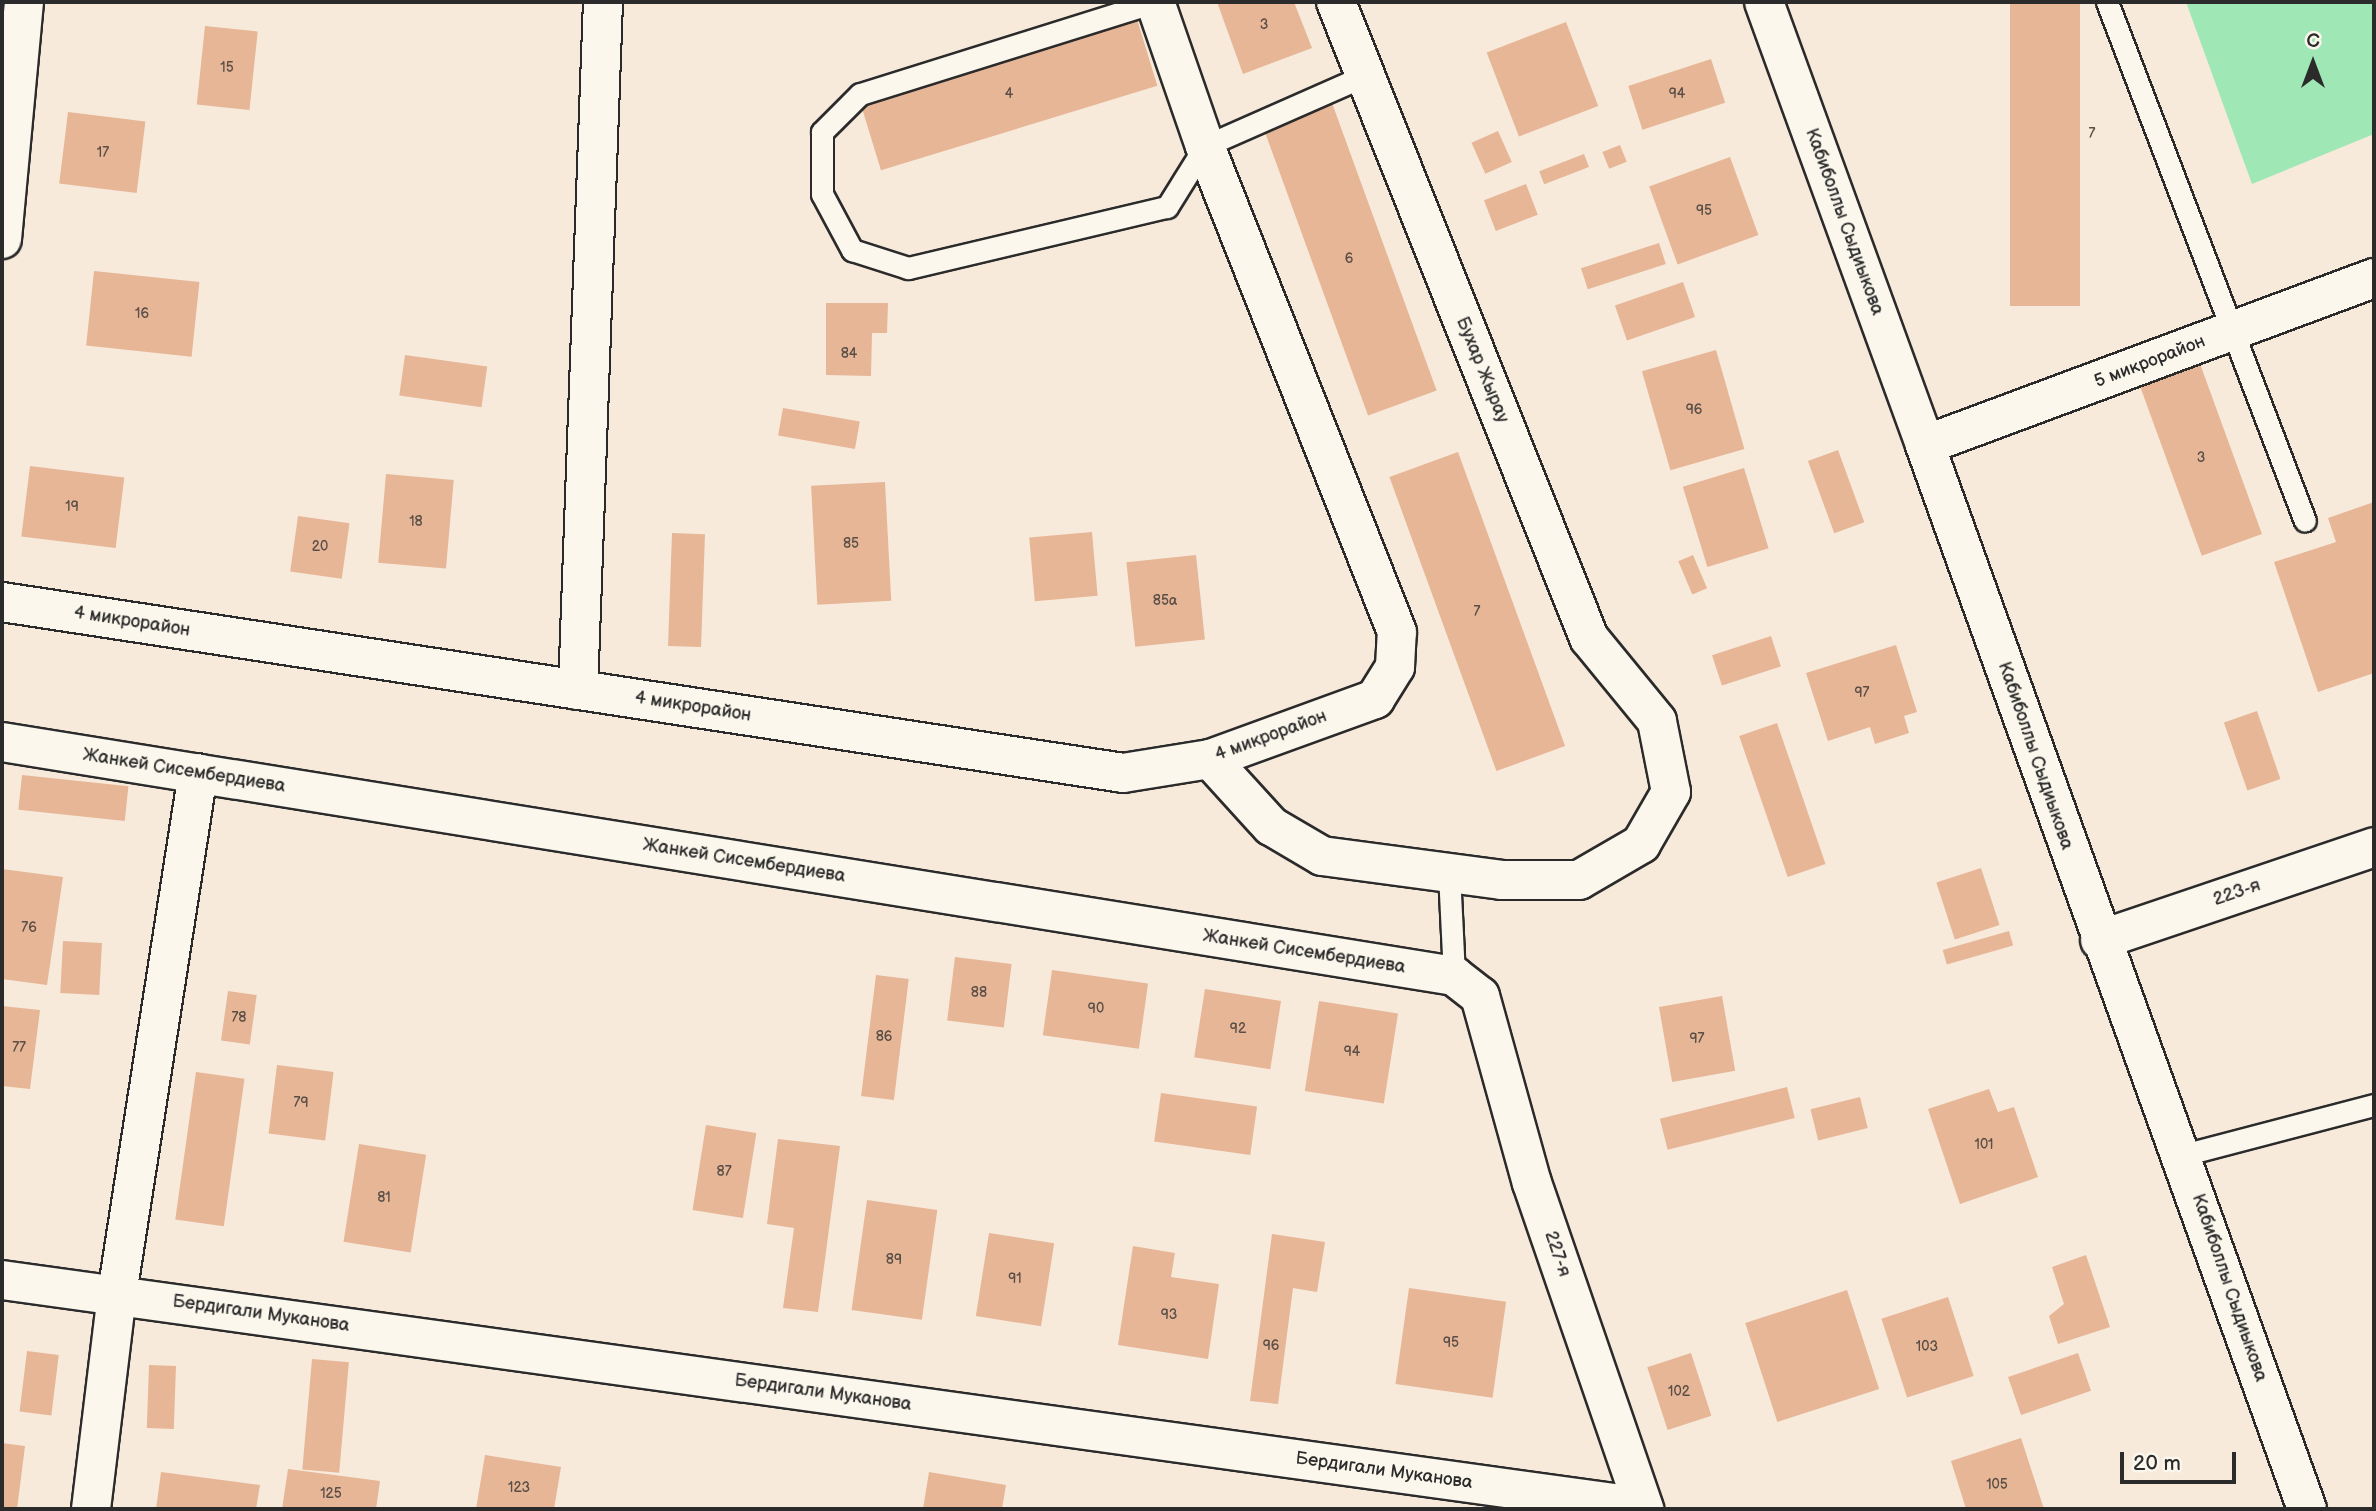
<!DOCTYPE html>
<html>
<head>
<meta charset="utf-8">
<style>
  body { margin:0 }
  #map { position:relative; width:2376px; height:1511px; overflow:hidden; background:#f7eadb; font-family:"Balsamiq Sans",sans-serif }
  div>[style] { position:absolute }
  .green>* { inset:0; background:#9fe7b5 }
  .building>* { inset:0; background:#e6b697; transform-origin:0 0 }
  .roads { filter:drop-shadow(2px 0 #2b2b2b) drop-shadow(-2px 0 #2b2b2b) drop-shadow(0 2px #2b2b2b) drop-shadow(0 -2px #2b2b2b) }
  .lane>* { height:21px; margin:-10.5px; padding:0 10.5px; transform-origin:10.5px; border-radius:10.5px; background:#fbf7ec }
  .street>* { height:38px; margin:-19px; padding:0 19px; transform-origin:19px; border-radius:19px; background:#fbf7ec }
  .secondary>* { height:38px; margin:-19px; padding:0 19px; transform-origin:19px; border-radius:19px; background:#fbf7ec }
  span { translate:-50% -50%; white-space:nowrap; text-align:center; line-height:1.15; -webkit-text-stroke:6px #fbf7ec; paint-order:stroke }
  .number-label { font-size:14px; color:#5a4e46 }
  .number-label span { -webkit-text-stroke-width:0 }
  .street-label { font-size:18px; color:#2b2b2b }
  .frame { position:absolute; inset:0; border:4px solid #2b2b2b; pointer-events:none }
  .north { position:absolute; left:2278px; top:28px; width:70px; height:70px; -webkit-text-stroke:5px #fbf7ec; paint-order:stroke; rotate:0deg; font-size:19px; font-weight:700; line-height:28px; text-align:center; color:#2b2b2b }
  .north::after { content:''; display:block; margin:auto; width:24px; height:32px; background:#2b2b2b; clip-path:polygon(50% 0,100% 100%,50% 72%,0 100%) }
  .scale { position:absolute; left:2120px; top:1452px; width:116px; height:32px; box-sizing:border-box; border:4px solid #2b2b2b; border-top:0; padding-left:9px; font-size:21px; line-height:24px; white-space:nowrap; color:#2b2b2b; -webkit-text-stroke:5px #fbf7ec; paint-order:stroke }
</style>
</head>
<body>
<div id="map">
  <div class="green">
    <div style="clip-path:polygon(2186px 2px,2374px 2px,2374px 134px,2252px 184px)"></div>
  </div>
  <div class="building">
    <div style="clip-path:polygon(1217px 2px,1294px 2px,1312px 48px,1243px 74px)"></div>
    <div style="left:2010px;top:2px;width:70px;height:304px"></div>
    <div style="left:1136px;top:16px;width:73px;height:289px;rotate:73deg"></div>
    <div style="left:1566px;top:22px;width:90px;height:85px;rotate:69deg"></div>
    <div style="left:205px;top:26px;width:53px;height:79px;rotate:6deg"></div>
    <div style="left:1711px;top:59px;width:46px;height:87px;rotate:72deg"></div>
    <div style="left:1332px;top:103px;width:306px;height:73px;rotate:70deg"></div>
    <div style="left:68px;top:112px;width:78px;height:72px;rotate:7deg"></div>
    <div style="left:1498px;top:131px;width:34px;height:29px;rotate:66deg"></div>
    <div style="left:1620px;top:145px;width:18px;height:19px;rotate:68deg"></div>
    <div style="left:1584px;top:154px;width:14px;height:48px;rotate:69deg"></div>
    <div style="left:1730px;top:157px;width:83px;height:86px;rotate:70deg"></div>
    <div style="left:1526px;top:184px;width:33px;height:45px;rotate:69deg"></div>
    <div style="left:1659px;top:243px;width:22px;height:82px;rotate:72deg"></div>
    <div style="left:94px;top:271px;width:106px;height:75px;rotate:6deg"></div>
    <div style="left:1683px;top:282px;width:37px;height:72px;rotate:71deg"></div>
    <div style="clip-path:polygon(826px 303px,888px 303px,887px 333px,872px 333px,871px 376px,826px 375px)"></div>
    <div style="left:1716px;top:350px;width:103px;height:77px;rotate:74deg"></div>
    <div style="left:405px;top:355px;width:83px;height:41px;rotate:8deg"></div>
    <div style="left:2199px;top:361px;width:184px;height:64px;rotate:70deg"></div>
    <div style="left:783px;top:408px;width:78px;height:28px;rotate:10deg"></div>
    <div style="left:1838px;top:450px;width:77px;height:32px;rotate:70deg"></div>
    <div style="left:1458px;top:452px;width:313px;height:73px;rotate:70deg"></div>
    <div style="left:30px;top:466px;width:95px;height:71px;rotate:7deg"></div>
    <div style="left:1744px;top:468px;width:84px;height:64px;rotate:73deg"></div>
    <div style="left:386px;top:474px;width:68px;height:89px;rotate:5deg"></div>
    <div style="left:885px;top:482px;width:119px;height:74px;rotate:87deg"></div>
    <div style="clip-path:polygon(2374px 502px,2374px 673px,2318px 692px,2274px 562px,2336px 542px,2328px 518px)"></div>
    <div style="left:298px;top:516px;width:52px;height:56px;rotate:8deg"></div>
    <div style="left:1092px;top:532px;width:64px;height:63px;rotate:85deg"></div>
    <div style="left:672px;top:533px;width:33px;height:113px;rotate:2deg"></div>
    <div style="left:1196px;top:555px;width:85px;height:70px;rotate:84deg"></div>
    <div style="left:1693px;top:555px;width:36px;height:16px;rotate:67deg"></div>
    <div style="left:1771px;top:636px;width:32px;height:62px;rotate:72deg"></div>
    <div style="clip-path:polygon(1896px 645px,1917px 712px,1904px 716px,1909px 733px,1875px 744px,1870px 727px,1828px 741px,1806px 673px)"></div>
    <div style="left:2257px;top:711px;width:72px;height:35px;rotate:71deg"></div>
    <div style="left:1777px;top:723px;width:149px;height:40px;rotate:71deg"></div>
    <div style="left:22px;top:775px;width:107px;height:35px;rotate:6deg"></div>
    <div style="left:1981px;top:868px;width:60px;height:47px;rotate:72deg"></div>
    <div style="clip-path:polygon(2px 869px,63px 877px,47px 985px,2px 979px)"></div>
    <div style="left:2009px;top:931px;width:15px;height:69px;rotate:74deg"></div>
    <div style="left:63px;top:941px;width:39px;height:52px;rotate:3deg"></div>
    <div style="left:955px;top:957px;width:57px;height:64px;rotate:7deg"></div>
    <div style="left:1052px;top:970px;width:97px;height:66px;rotate:8deg"></div>
    <div style="left:876px;top:975px;width:33px;height:122px;rotate:7deg"></div>
    <div style="left:1205px;top:989px;width:77px;height:69px;rotate:9deg"></div>
    <div style="left:228px;top:991px;width:29px;height:50px;rotate:8deg"></div>
    <div style="left:1722px;top:996px;width:76px;height:64px;rotate:80deg"></div>
    <div style="left:1319px;top:1001px;width:80px;height:91px;rotate:9deg"></div>
    <div style="clip-path:polygon(2px 1006px,40px 1010px,30px 1089px,2px 1086px)"></div>
    <div style="left:277px;top:1065px;width:57px;height:69px;rotate:7deg"></div>
    <div style="left:196px;top:1072px;width:49px;height:149px;rotate:8deg"></div>
    <div style="left:1787px;top:1087px;width:32px;height:131px;rotate:76deg"></div>
    <div style="clip-path:polygon(1989px 1089px,1998px 1112px,2014px 1107px,2038px 1177px,1960px 1204px,1928px 1109px)"></div>
    <div style="left:1161px;top:1093px;width:97px;height:49px;rotate:8deg"></div>
    <div style="left:1860px;top:1097px;width:32px;height:51px;rotate:76deg"></div>
    <div style="left:706px;top:1125px;width:51px;height:86px;rotate:9deg"></div>
    <div style="clip-path:polygon(778px 1139px,840px 1146px,818px 1312px,783px 1308px,794px 1228px,767px 1224px)"></div>
    <div style="left:359px;top:1144px;width:68px;height:99px;rotate:9deg"></div>
    <div style="left:867px;top:1200px;width:71px;height:111px;rotate:8deg"></div>
    <div style="left:989px;top:1233px;width:66px;height:84px;rotate:9deg"></div>
    <div style="clip-path:polygon(1272px 1234px,1325px 1242px,1317px 1292px,1293px 1288px,1278px 1404px,1250px 1401px)"></div>
    <div style="clip-path:polygon(1133px 1246px,1175px 1253px,1171px 1277px,1219px 1284px,1208px 1359px,1118px 1345px)"></div>
    <div style="clip-path:polygon(2086px 1255px,2110px 1327px,2058px 1344px,2049px 1316px,2064px 1304px,2052px 1267px)"></div>
    <div style="left:1409px;top:1288px;width:98px;height:97px;rotate:8deg"></div>
    <div style="left:1847px;top:1290px;width:104px;height:107px;rotate:72deg"></div>
    <div style="left:1948px;top:1297px;width:83px;height:70px;rotate:72deg"></div>
    <div style="left:27px;top:1351px;width:32px;height:61px;rotate:7deg"></div>
    <div style="left:1691px;top:1353px;width:66px;height:46px;rotate:72deg"></div>
    <div style="left:2078px;top:1353px;width:40px;height:74px;rotate:71deg"></div>
    <div style="left:312px;top:1359px;width:37px;height:111px;rotate:5deg"></div>
    <div style="left:149px;top:1365px;width:27px;height:63px;rotate:2deg"></div>
    <div style="clip-path:polygon(2021px 1438px,2044px 1509px,1966px 1509px,1951px 1461px)"></div>
    <div style="clip-path:polygon(2px 1443px,25px 1446px,17px 1509px,2px 1509px)"></div>
    <div style="clip-path:polygon(485px 1455px,561px 1467px,554px 1509px,476px 1509px)"></div>
    <div style="clip-path:polygon(288px 1469px,380px 1481px,376px 1509px,282px 1509px)"></div>
    <div style="clip-path:polygon(161px 1472px,260px 1485px,256px 1509px,156px 1509px)"></div>
    <div style="clip-path:polygon(929px 1472px,1006px 1485px,1002px 1509px,923px 1509px)"></div>
  </div>
  <div class="roads">
    <div class="lane">
      <div style="left:1154px;top:2px;width:308px;rotate:162.6deg"></div>
      <div style="left:860px;top:94px;width:54px;rotate:135deg"></div>
      <div style="left:822px;top:132px;width:62px;rotate:90deg"></div>
      <div style="left:822px;top:194px;width:64px;rotate:61.8deg"></div>
      <div style="left:852px;top:250px;width:59px;rotate:17.8deg"></div>
      <div style="left:908px;top:268px;width:266px;rotate:-13.3deg"></div>
      <div style="left:1167px;top:207px;width:72px;rotate:-58.1deg"></div>
      <div style="left:1205px;top:146px;width:174px;rotate:-23.8deg"></div>
      <div style="left:2107px;top:2px;width:555px;rotate:69.12deg"></div>
      <div style="left:1449px;top:873px;width:103px;rotate:87.2deg"></div>
      <div style="left:2183px;top:1155px;width:197px;rotate:-14.7deg"></div>
    </div>
    <div class="street">
      <div style="left:2px;top:239px;width:238px;rotate:-84.7deg"></div>
      <div style="left:2px;top:602px;width:1134px;rotate:8.67deg"></div>
      <div style="left:1123px;top:773px;width:88px;rotate:-9.1deg"></div>
      <div style="left:1210px;top:759px;width:176px;rotate:-20deg"></div>
      <div style="left:1375px;top:699px;width:38px;rotate:-58deg"></div>
      <div style="left:1395px;top:667px;width:35px;rotate:-87deg"></div>
      <div style="left:1397px;top:632px;width:523px;rotate:-111.56deg"></div>
      <div style="left:1205px;top:146px;width:152px;rotate:-109.1deg"></div>
      <div style="left:578px;top:690px;width:688px;rotate:-87.92deg"></div>
      <div style="left:2px;top:742px;width:1471px;rotate:9.15deg"></div>
      <div style="left:1454px;top:976px;width:33px;rotate:38deg"></div>
      <div style="left:1480px;top:996px;width:194px;rotate:74.5deg"></div>
      <div style="left:1532px;top:1183px;width:345px;rotate:71deg"></div>
      <div style="left:1210px;top:759px;width:91px;rotate:47.7deg"></div>
      <div style="left:1271px;top:826px;width:59px;rotate:30.5deg"></div>
      <div style="left:1322px;top:856px;width:181px;rotate:7.6deg"></div>
      <div style="left:1501px;top:880px;width:78px"></div>
      <div style="left:1579px;top:880px;width:72px;rotate:-30.1deg"></div>
      <div style="left:1641px;top:844px;width:60px;rotate:-60deg"></div>
      <div style="left:1671px;top:792px;width:72px;rotate:-101.2deg"></div>
      <div style="left:1657px;top:721px;width:107px;rotate:-129.3deg"></div>
      <div style="left:1589px;top:638px;width:684px;rotate:-111.69deg"></div>
      <div style="left:2100px;top:940px;width:289px;rotate:-18.7deg"></div>
      <div style="left:2px;top:1280px;width:1657px;rotate:7.88deg"></div>
      <div style="left:91px;top:1509px;width:217px;rotate:-83.1deg"></div>
      <div style="left:117px;top:1294px;width:527px;rotate:-81.16deg"></div>
      <div style="left:2307px;top:1509px;width:1130px;rotate:-109.75deg"></div>
      <div style="left:1925px;top:445px;width:479px;rotate:-20.4deg"></div>
    </div>
    <div class="secondary">
      <div style="left:1764px;top:2px;width:471px;rotate:70deg"></div>
    </div>
  </div>
  <div class="number-label">
    <span style="left:1264px;top:25px">3</span>
    <span style="left:227px;top:68px">15</span>
    <span style="left:1009px;top:94px">4</span>
    <span style="left:1677px;top:94px">94</span>
    <span style="left:2092px;top:134px">7</span>
    <span style="left:103px;top:153px">17</span>
    <span style="left:1704px;top:211px">95</span>
    <span style="left:1349px;top:259px">6</span>
    <span style="left:142px;top:314px">16</span>
    <span style="left:849px;top:354px">84</span>
    <span style="left:1694px;top:410px">96</span>
    <span style="left:2201px;top:458px">3</span>
    <span style="left:72px;top:507px">19</span>
    <span style="left:416px;top:522px">18</span>
    <span style="left:851px;top:544px">85</span>
    <span style="left:320px;top:547px">20</span>
    <span style="left:1165px;top:601px">85а</span>
    <span style="left:1477px;top:612px">7</span>
    <span style="left:1862px;top:693px">97</span>
    <span style="left:29px;top:928px">76</span>
    <span style="left:979px;top:993px">88</span>
    <span style="left:1096px;top:1009px">90</span>
    <span style="left:239px;top:1018px">78</span>
    <span style="left:1238px;top:1029px">92</span>
    <span style="left:884px;top:1037px">86</span>
    <span style="left:1697px;top:1039px">97</span>
    <span style="left:19px;top:1048px">77</span>
    <span style="left:1352px;top:1052px">94</span>
    <span style="left:301px;top:1103px">79</span>
    <span style="left:1984px;top:1145px">101</span>
    <span style="left:724px;top:1172px">87</span>
    <span style="left:384px;top:1198px">81</span>
    <span style="left:894px;top:1260px">89</span>
    <span style="left:1015px;top:1279px">91</span>
    <span style="left:1169px;top:1315px">93</span>
    <span style="left:1451px;top:1343px">95</span>
    <span style="left:1271px;top:1346px">96</span>
    <span style="left:1927px;top:1347px">103</span>
    <span style="left:1679px;top:1392px">102</span>
    <span style="left:1997px;top:1485px">105</span>
    <span style="left:519px;top:1488px">123</span>
    <span style="left:331px;top:1494px">125</span>
  </div>
  <div class="street-label">
    <span style="left:1844px;top:222px;rotate:70deg">Кабиболлы Сыдиыкова</span>
    <span style="left:2150px;top:362px;rotate:-21deg">5 микрорайон</span>
    <span style="left:1482px;top:370px;rotate:68deg">Бухар Жырау</span>
    <span style="left:132px;top:622px;rotate:9deg">4 микрорайон</span>
    <span style="left:693px;top:707px;rotate:9deg">4 микрорайон</span>
    <span style="left:1271px;top:736px;rotate:-20deg">4 микрорайон</span>
    <span style="left:2035px;top:756px;rotate:71deg">Кабиболлы Сыдиыкова</span>
    <span style="left:184px;top:771px;rotate:9deg">Жанкей Сисембердиева</span>
    <span style="left:744px;top:861px;rotate:9deg">Жанкей Сисембердиева</span>
    <span style="left:2237px;top:893px;rotate:-19deg">223-я</span>
    <span style="left:1304px;top:952px;rotate:9deg">Жанкей Сисембердиева</span>
    <span style="left:1557px;top:1254px;rotate:71deg">227-я</span>
    <span style="left:2229px;top:1288px;rotate:71deg">Кабиболлы Сыдиыкова</span>
    <span style="left:261px;top:1314px;rotate:8deg">Бердигали Муканова</span>
    <span style="left:823px;top:1393px;rotate:8deg">Бердигали Муканова</span>
    <span style="left:1384px;top:1471px;rotate:8deg">Бердигали Муканова</span>
  </div>
  <div class="frame"></div>
  <div class="north">С</div>
  <div class="scale">20 m</div>
</div>
</body>
</html>
